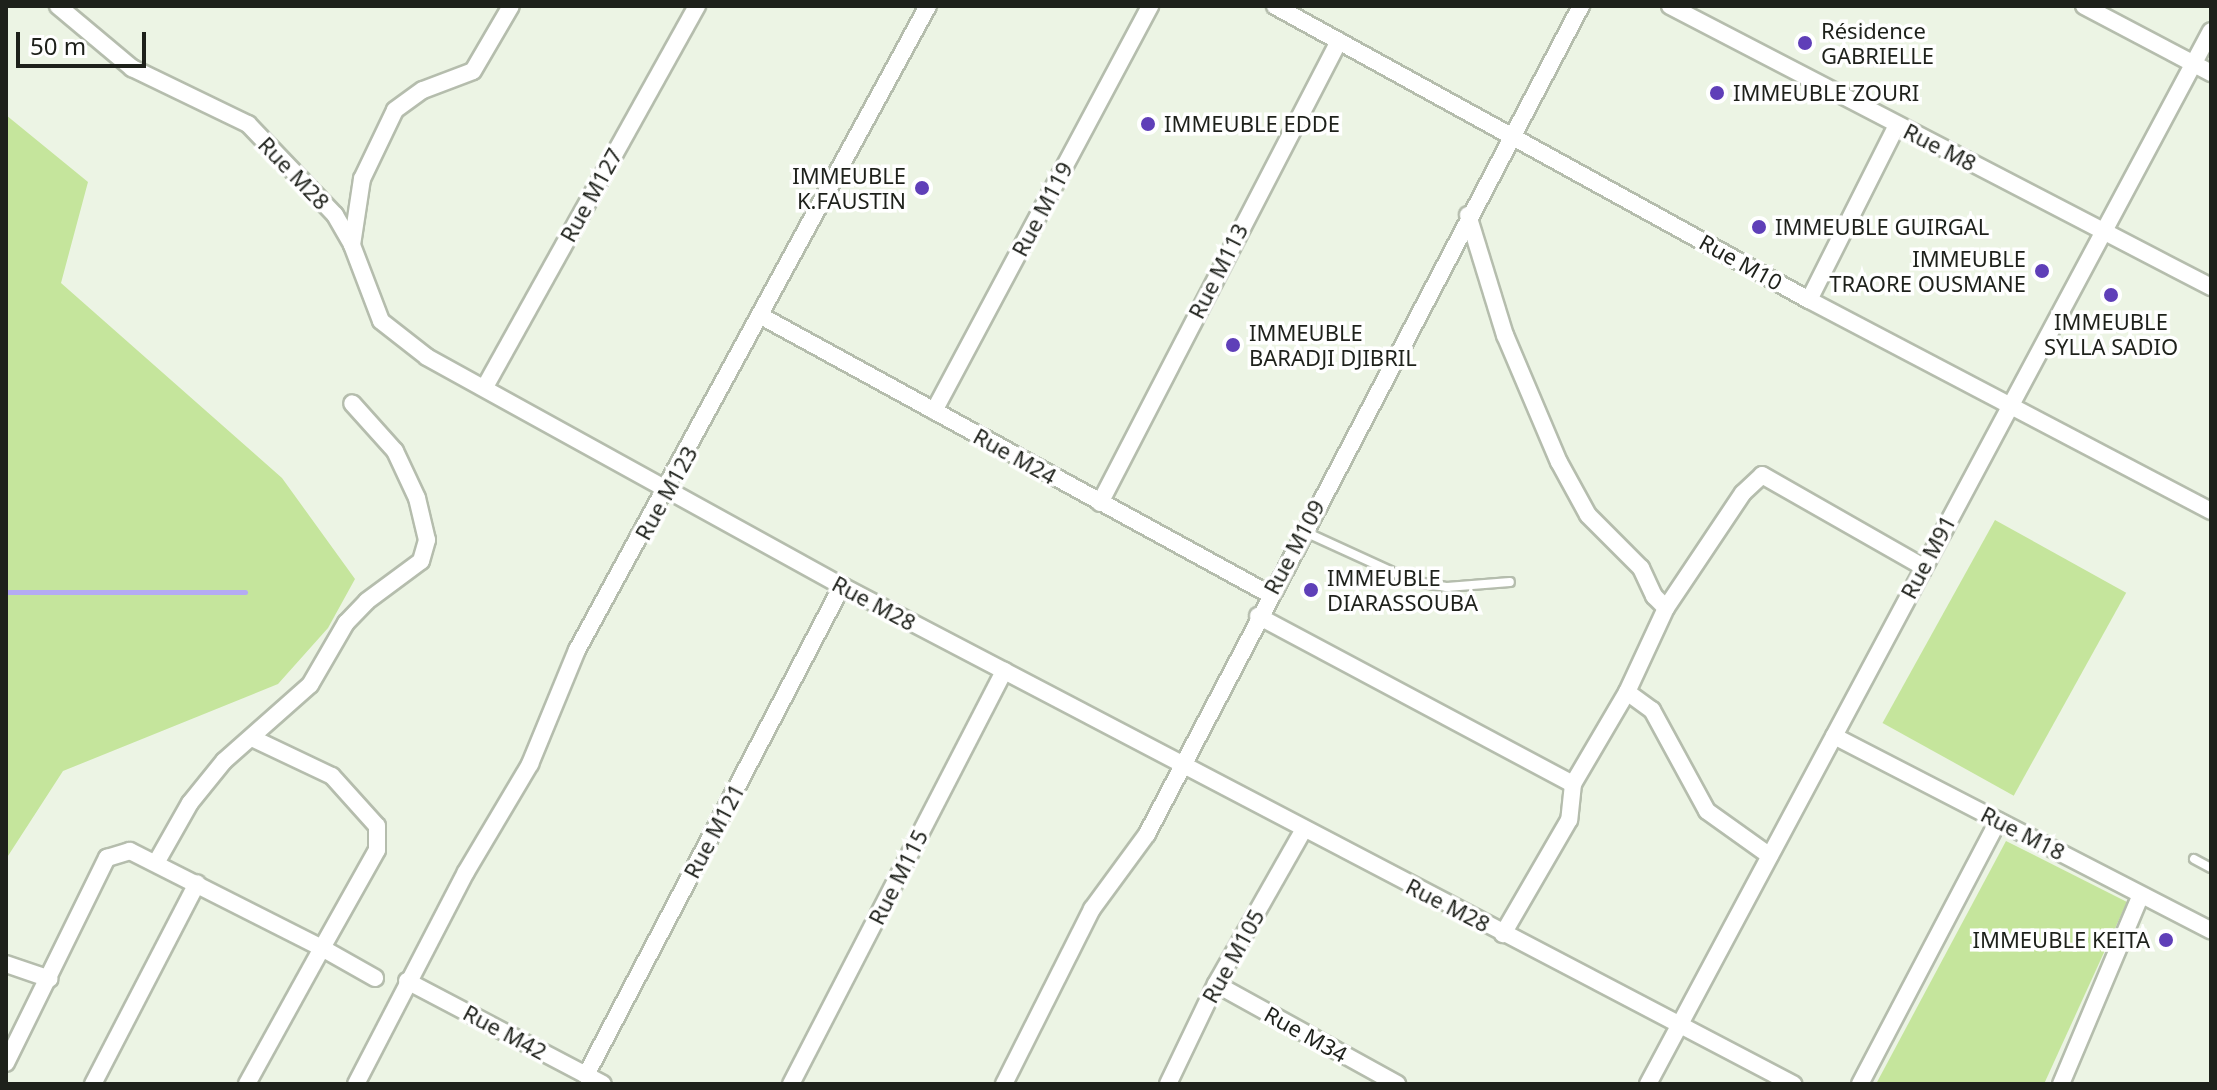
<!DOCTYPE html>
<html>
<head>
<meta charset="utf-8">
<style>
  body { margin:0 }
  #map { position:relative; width:2217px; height:1090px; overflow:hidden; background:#ecf4e4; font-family:"Noto Sans",sans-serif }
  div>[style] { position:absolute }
  .green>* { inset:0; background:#c5e59c; transform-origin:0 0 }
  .stream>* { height:5px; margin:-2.5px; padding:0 2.5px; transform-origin:2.5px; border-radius:2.5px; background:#b4abf4 }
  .roads { filter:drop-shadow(2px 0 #b5bdad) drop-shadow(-2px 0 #b5bdad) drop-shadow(0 2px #b5bdad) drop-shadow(0 -2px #b5bdad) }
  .lane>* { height:8px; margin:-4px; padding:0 4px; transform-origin:4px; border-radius:4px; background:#fff }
  .street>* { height:16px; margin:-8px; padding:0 8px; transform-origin:8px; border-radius:8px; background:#fff }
  .dots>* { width:22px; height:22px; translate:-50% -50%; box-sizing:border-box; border:4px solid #fff; border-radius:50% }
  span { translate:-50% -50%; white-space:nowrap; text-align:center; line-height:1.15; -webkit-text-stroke:7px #fff; paint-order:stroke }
  .poi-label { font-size:22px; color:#1e211b }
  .left { translate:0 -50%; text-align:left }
  .right { translate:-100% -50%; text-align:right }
  .street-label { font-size:22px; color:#1e211b }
  .frame { position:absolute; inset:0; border:8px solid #1e211b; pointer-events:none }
  .scale { position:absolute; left:16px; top:32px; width:130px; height:36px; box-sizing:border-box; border:4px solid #1e211b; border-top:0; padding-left:10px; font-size:24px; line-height:28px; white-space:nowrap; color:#1e211b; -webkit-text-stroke:6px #fff; paint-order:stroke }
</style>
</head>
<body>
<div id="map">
  <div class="green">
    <div style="clip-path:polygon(6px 115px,88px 182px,61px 283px,282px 478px,355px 579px,328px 628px,278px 684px,63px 771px,6px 859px)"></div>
    <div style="left:1995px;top:520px;width:150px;height:232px;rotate:29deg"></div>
    <div style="clip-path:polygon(2006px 841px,2127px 902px,2044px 1084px,1876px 1084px)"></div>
  </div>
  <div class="stream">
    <div style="left:6px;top:592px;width:239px"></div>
  </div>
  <div class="roads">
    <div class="lane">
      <div style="left:1303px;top:531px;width:120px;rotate:24.6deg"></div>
      <div style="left:1412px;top:581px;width:36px;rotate:10deg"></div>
      <div style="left:1447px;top:587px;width:63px;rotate:-4.5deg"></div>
      <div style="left:2194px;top:859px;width:19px;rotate:28deg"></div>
    </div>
    <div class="street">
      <div style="left:58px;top:6px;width:97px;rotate:40deg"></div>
      <div style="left:132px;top:68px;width:129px;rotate:25.8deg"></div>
      <div style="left:248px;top:124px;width:126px;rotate:46.3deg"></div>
      <div style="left:335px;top:215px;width:34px;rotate:60deg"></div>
      <div style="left:352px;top:245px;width:81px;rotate:69.1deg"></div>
      <div style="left:381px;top:321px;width:58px;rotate:38deg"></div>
      <div style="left:427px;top:357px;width:474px;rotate:28.9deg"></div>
      <div style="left:842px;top:586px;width:1074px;rotate:27.64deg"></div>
      <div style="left:1275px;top:6px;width:610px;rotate:28.84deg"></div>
      <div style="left:1809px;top:300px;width:454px;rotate:27.7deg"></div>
      <div style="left:1670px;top:6px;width:610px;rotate:27.45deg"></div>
      <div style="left:2084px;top:6px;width:144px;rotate:27.8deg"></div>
      <div style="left:1468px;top:215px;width:126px;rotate:72.9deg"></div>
      <div style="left:1505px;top:335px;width:138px;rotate:67deg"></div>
      <div style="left:1559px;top:462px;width:60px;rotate:61.3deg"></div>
      <div style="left:1588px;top:515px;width:75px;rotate:45deg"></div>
      <div style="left:1641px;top:568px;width:31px;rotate:65deg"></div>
      <div style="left:1654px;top:596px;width:17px;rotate:45deg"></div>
      <div style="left:1666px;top:608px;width:93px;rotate:114.9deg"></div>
      <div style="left:1627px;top:692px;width:107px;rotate:120.4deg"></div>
      <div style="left:352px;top:245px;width:67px;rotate:-81.4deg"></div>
      <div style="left:362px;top:179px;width:76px;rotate:-64.4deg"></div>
      <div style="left:395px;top:110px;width:34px;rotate:-36deg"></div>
      <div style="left:423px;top:90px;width:53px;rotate:-20.8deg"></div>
      <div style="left:473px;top:71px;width:75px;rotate:-59.7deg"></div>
      <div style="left:1809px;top:300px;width:196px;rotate:-63.3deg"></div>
      <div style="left:761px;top:316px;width:579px;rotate:28.69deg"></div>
      <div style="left:486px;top:385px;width:434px;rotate:-60.9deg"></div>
      <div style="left:934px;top:411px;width:459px;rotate:-61.9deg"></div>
      <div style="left:1100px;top:503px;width:520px;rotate:-62.65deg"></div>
      <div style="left:1666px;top:608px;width:138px;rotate:-56.2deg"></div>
      <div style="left:1743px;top:493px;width:26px;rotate:-43deg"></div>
      <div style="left:1762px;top:475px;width:185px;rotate:29.7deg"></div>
      <div style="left:1258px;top:616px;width:357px;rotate:28.1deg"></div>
      <div style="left:1573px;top:784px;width:36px;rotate:96deg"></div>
      <div style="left:1569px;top:820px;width:132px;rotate:120.1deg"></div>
      <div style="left:1627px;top:692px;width:31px;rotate:36deg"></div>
      <div style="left:1652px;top:710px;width:115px;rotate:61.4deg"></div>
      <div style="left:1707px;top:811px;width:77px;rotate:35.5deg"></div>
      <div style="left:1834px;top:736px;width:424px;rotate:27.3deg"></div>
      <div style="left:254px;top:739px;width:86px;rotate:25.4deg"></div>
      <div style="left:332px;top:776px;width:67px;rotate:48deg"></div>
      <div style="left:377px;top:826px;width:24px;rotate:90deg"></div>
      <div style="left:377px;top:850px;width:112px;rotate:119.3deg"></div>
      <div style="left:322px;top:948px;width:61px;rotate:29.5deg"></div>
      <div style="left:156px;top:863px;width:69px;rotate:-60.5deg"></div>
      <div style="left:190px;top:803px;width:54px;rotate:-51deg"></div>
      <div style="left:224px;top:761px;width:115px;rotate:-41.5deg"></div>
      <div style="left:310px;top:685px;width:72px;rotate:-59.9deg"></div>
      <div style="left:346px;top:623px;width:30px;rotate:-46deg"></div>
      <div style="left:367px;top:601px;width:67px;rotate:-36.5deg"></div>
      <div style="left:421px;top:561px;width:22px;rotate:-74deg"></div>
      <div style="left:427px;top:540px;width:43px;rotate:-103.4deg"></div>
      <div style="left:417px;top:498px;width:52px;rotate:-115.1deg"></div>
      <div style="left:395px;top:451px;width:64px;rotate:-131.9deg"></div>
      <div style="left:6px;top:964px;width:46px;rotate:18.8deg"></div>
      <div style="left:407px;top:981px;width:221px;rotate:27.7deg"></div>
      <div style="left:1216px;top:984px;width:207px;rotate:28.9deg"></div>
      <div style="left:6px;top:1063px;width:229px;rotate:-63.8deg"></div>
      <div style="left:107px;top:858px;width:24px;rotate:-17deg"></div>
      <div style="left:130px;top:851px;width:215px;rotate:26.8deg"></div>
      <div style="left:322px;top:948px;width:155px;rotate:118.9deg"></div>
      <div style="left:586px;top:1075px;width:552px;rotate:-62.37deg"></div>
      <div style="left:93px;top:1084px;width:226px;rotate:-62.6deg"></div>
      <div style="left:356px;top:1084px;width:239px;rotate:-62.6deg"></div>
      <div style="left:466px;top:872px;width:126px;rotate:-59.3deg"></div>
      <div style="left:530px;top:764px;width:123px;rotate:-67.6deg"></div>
      <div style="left:577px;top:650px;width:733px;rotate:-61.41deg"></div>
      <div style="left:791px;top:1084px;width:465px;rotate:-62.7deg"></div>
      <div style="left:1004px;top:1084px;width:196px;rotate:-63.3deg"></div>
      <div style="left:1092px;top:909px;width:93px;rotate:-53.7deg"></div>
      <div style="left:1147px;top:834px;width:935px;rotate:-62.34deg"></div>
      <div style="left:1168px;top:1084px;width:111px;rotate:-64.4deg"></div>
      <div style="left:1216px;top:984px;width:176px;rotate:-60.4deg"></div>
      <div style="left:1648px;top:1084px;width:1194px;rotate:-61.87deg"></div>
      <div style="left:1860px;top:1084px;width:297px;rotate:-62.3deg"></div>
      <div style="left:2061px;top:1084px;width:205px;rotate:-67.1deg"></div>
    </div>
  </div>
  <div class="dots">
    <div style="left:1805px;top:43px;background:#5f3fb8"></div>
    <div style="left:1717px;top:93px;background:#5f3fb8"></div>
    <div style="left:1148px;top:124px;background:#5f3fb8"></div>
    <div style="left:922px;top:188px;background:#5f3fb8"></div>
    <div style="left:1759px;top:227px;background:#5f3fb8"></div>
    <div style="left:2042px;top:271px;background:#5f3fb8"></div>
    <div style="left:2111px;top:295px;background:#5f3fb8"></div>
    <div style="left:1233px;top:345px;background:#5f3fb8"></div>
    <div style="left:1311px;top:590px;background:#5f3fb8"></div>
    <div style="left:2166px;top:940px;background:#5f3fb8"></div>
  </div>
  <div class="poi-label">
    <span class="left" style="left:1821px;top:43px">Résidence<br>GABRIELLE</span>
    <span class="left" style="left:1733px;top:93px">IMMEUBLE ZOURI</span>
    <span class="left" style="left:1164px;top:124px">IMMEUBLE EDDE</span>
    <span class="right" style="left:906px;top:188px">IMMEUBLE<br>K.FAUSTIN</span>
    <span class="left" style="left:1775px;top:227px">IMMEUBLE GUIRGAL</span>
    <span class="right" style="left:2026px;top:271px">IMMEUBLE<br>TRAORE OUSMANE</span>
    <span style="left:2111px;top:334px">IMMEUBLE<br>SYLLA SADIO</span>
    <span class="left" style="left:1249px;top:345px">IMMEUBLE<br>BARADJI DJIBRIL</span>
    <span class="left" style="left:1327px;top:590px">IMMEUBLE<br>DIARASSOUBA</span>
    <span class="right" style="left:2150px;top:940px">IMMEUBLE KEITA</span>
  </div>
  <div class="street-label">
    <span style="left:1940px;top:147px;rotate:27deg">Rue M8</span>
    <span style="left:294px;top:173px;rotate:46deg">Rue M28</span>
    <span style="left:591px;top:195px;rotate:-61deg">Rue M127</span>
    <span style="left:1042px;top:209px;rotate:-62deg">Rue M119</span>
    <span style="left:1741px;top:262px;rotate:29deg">Rue M10</span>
    <span style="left:1218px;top:271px;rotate:-63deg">Rue M113</span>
    <span style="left:1015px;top:456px;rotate:29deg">Rue M24</span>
    <span style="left:666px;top:493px;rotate:-61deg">Rue M123</span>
    <span style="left:1294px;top:547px;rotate:-62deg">Rue M109</span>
    <span style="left:1928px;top:557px;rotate:-62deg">Rue M91</span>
    <span style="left:874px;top:603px;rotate:28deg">Rue M28</span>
    <span style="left:714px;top:831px;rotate:-62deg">Rue M121</span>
    <span style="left:2023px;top:833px;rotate:27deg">Rue M18</span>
    <span style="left:898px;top:877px;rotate:-63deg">Rue M115</span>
    <span style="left:1448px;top:905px;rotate:27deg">Rue M28</span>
    <span style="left:1233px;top:956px;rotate:-61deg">Rue M105</span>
    <span style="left:505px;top:1032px;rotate:28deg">Rue M42</span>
    <span style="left:1306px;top:1034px;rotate:29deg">Rue M34</span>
  </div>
  <div class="frame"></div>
  <div class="scale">50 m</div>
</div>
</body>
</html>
